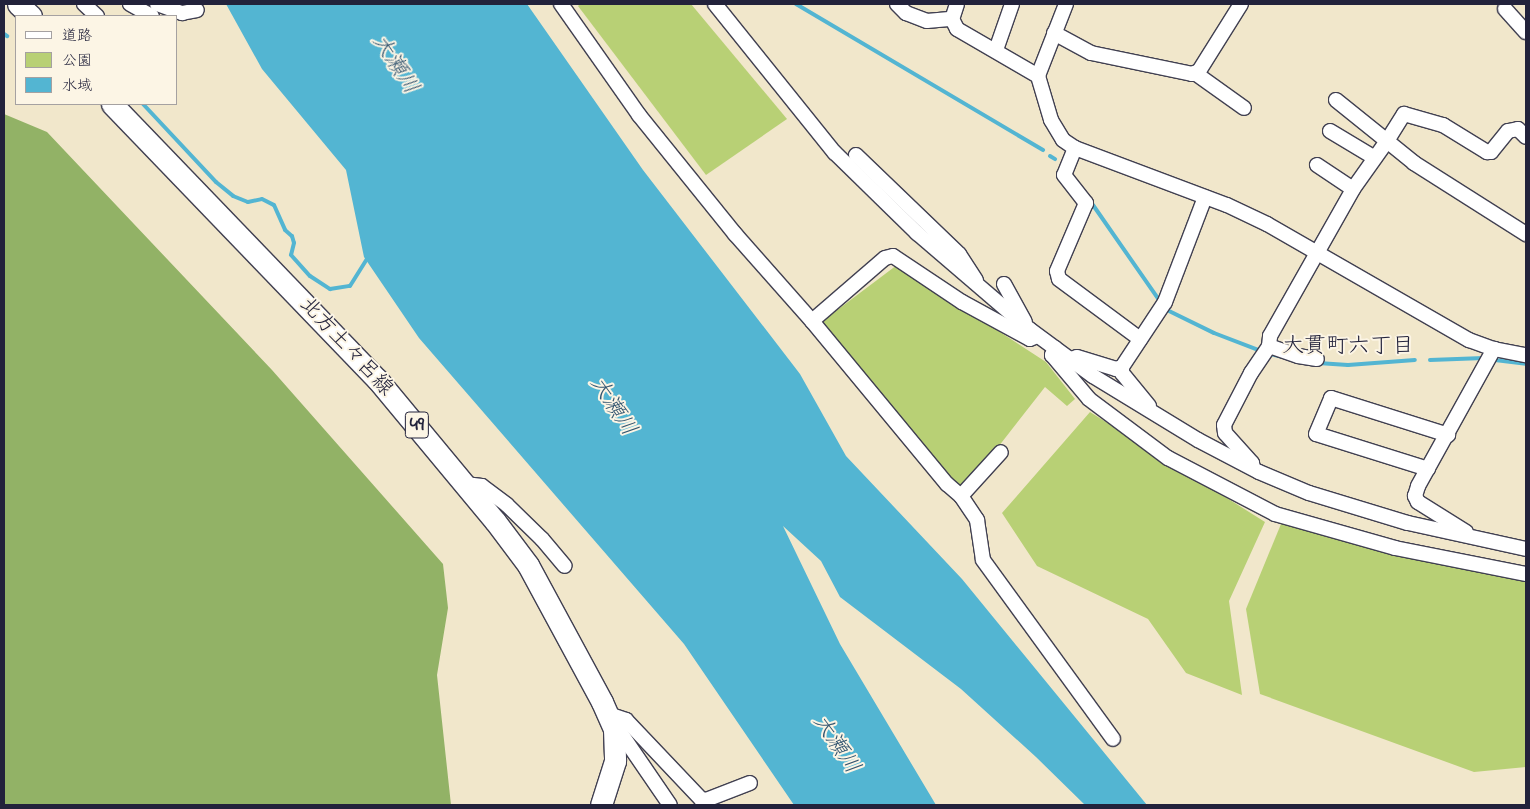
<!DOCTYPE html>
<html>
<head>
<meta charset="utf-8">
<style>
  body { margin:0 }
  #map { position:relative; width:1530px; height:809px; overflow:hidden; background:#f1e7cb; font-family:"Indie Flower","Klee One",sans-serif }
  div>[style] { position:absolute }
  .green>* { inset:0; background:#b8d075 }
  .forest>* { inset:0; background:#92b266 }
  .water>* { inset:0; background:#53b5d2 }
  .stream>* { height:4px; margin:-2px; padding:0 2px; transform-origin:2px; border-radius:2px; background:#53b5d2 }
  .roads { filter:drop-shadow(1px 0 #414051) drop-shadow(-1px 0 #414051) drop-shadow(0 1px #414051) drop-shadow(0 -1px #414051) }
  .minor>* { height:14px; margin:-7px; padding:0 7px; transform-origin:7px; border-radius:7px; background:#fff }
  .primary>* { height:21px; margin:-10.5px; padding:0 10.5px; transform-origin:10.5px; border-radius:10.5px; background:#fff }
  span { translate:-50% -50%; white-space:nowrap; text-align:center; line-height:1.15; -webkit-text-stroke:4px #fcf5e5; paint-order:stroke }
  .shield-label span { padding:1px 4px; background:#fcf5e5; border:1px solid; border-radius:4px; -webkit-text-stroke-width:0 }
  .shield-label { font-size:20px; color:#22223b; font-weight:700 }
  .street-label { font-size:21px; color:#22223b }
  .water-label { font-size:22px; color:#335570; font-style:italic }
  .neighbourhood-label { font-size:22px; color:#22223b }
  .frame { position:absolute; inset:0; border:5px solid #22223b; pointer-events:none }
  .legend { position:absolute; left:15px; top:15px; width:162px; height:90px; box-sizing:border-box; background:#fcf5e5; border:1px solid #a5a1a1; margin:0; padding:6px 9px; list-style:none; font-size:15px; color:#22223b }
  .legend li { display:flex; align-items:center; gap:10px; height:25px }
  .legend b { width:25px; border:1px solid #a5a1a1 }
</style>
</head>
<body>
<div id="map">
  <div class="green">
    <div style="clip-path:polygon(580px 4px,691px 4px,787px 119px,706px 175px,578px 6px)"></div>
    <div style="clip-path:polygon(897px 265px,1046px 362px,1075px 399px,1067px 406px,1045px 387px,995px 451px,957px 488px,820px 323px)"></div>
    <div style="clip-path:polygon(1090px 412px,1265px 522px,1229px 601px,1242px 695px,1186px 673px,1148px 619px,1037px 566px,1002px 513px)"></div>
    <div style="clip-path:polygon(1281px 524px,1526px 581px,1526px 767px,1474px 772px,1260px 694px,1246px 609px)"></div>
  </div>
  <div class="forest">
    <div style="clip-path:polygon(4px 114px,47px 132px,272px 370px,443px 564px,448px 608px,437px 675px,451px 805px,4px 805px)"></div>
  </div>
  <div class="water">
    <div style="clip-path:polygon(226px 4px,527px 4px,643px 170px,800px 374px,846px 456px,962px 579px,1147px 805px,1085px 805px,1036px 757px,961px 689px,840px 597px,821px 561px,783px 526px,840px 644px,936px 805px,794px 805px,684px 644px,419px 338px,364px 257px,346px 170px,262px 69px)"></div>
  </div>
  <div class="stream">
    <div style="left:796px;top:4px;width:287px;rotate:30.6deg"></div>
    <div style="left:4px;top:34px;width:4px;rotate:34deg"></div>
    <div style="left:143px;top:104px;width:107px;rotate:46.9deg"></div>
    <div style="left:216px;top:182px;width:22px;rotate:39deg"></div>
    <div style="left:233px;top:196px;width:16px;rotate:22deg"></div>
    <div style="left:248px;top:202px;width:14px;rotate:-12deg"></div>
    <div style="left:262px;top:199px;width:13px;rotate:27deg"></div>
    <div style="left:274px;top:205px;width:27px;rotate:66deg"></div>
    <div style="left:285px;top:230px;width:9px;rotate:41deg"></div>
    <div style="left:292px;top:236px;width:7px;rotate:74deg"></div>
    <div style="left:294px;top:243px;width:12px;rotate:104deg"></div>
    <div style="left:291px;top:255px;width:28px;rotate:48deg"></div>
    <div style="left:310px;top:276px;width:24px;rotate:33deg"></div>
    <div style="left:330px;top:289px;width:20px;rotate:-9deg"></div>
    <div style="left:350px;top:286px;width:31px;rotate:-58deg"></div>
    <div style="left:1050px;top:156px;width:6px;rotate:31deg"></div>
    <div style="left:1093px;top:205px;width:119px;rotate:55.2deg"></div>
    <div style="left:1167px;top:310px;width:52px;rotate:26.1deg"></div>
    <div style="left:1214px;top:333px;width:50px;rotate:21deg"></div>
    <div style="left:1270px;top:354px;width:12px;rotate:14deg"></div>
    <div style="left:1430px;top:360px;width:54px;rotate:-2.1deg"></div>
    <div style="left:1495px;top:360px;width:31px;rotate:7deg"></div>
    <div style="left:1318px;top:363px;width:30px;rotate:4deg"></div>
    <div style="left:1348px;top:365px;width:67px;rotate:-4.3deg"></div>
  </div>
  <div class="roads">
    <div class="minor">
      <div style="left:84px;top:4px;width:18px;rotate:43deg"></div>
      <div style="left:130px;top:4px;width:25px;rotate:29deg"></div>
      <div style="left:157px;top:4px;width:27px;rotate:20deg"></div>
      <div style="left:182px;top:13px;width:15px;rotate:-11deg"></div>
      <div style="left:561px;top:4px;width:136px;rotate:54.9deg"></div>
      <div style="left:639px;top:115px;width:153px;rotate:51.1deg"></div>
      <div style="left:735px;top:234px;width:116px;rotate:48.5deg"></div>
      <div style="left:812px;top:321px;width:212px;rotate:50.4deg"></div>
      <div style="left:947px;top:484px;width:18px;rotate:41deg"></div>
      <div style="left:961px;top:496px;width:29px;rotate:56deg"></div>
      <div style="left:977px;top:520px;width:40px;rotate:81.5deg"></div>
      <div style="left:983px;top:560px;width:221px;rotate:54deg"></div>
      <div style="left:715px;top:4px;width:191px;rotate:51.2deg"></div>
      <div style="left:835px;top:153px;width:115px;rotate:44.3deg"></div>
      <div style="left:917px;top:233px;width:148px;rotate:40.6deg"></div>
      <div style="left:1029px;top:329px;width:79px;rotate:36.3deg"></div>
      <div style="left:1093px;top:376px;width:123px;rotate:31.4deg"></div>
      <div style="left:1198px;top:440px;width:69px;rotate:27.7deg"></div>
      <div style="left:1259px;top:472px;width:54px;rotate:22.8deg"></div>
      <div style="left:1309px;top:493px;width:103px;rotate:16.9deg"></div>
      <div style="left:1408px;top:523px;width:121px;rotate:12.4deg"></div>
      <div style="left:897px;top:4px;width:13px;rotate:45deg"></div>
      <div style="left:906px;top:13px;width:22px;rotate:21deg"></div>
      <div style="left:927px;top:21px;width:25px;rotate:-5deg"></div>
      <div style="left:957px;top:4px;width:16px;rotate:108deg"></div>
      <div style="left:952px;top:19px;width:11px;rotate:63deg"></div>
      <div style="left:957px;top:29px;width:94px;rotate:30.1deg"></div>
      <div style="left:1066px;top:4px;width:77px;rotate:111.3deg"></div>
      <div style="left:1038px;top:76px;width:46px;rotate:73.5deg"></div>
      <div style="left:1051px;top:120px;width:23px;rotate:59deg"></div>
      <div style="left:1063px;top:140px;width:14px;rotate:34deg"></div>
      <div style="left:1075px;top:148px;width:162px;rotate:20.6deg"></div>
      <div style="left:1227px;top:205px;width:44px;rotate:25.4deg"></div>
      <div style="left:1267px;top:224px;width:233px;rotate:29.9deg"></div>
      <div style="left:1469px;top:340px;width:27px;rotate:20deg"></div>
      <div style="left:1494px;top:349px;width:33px;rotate:11deg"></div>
      <div style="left:1505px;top:9px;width:31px;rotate:48deg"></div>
      <div style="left:1054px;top:33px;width:42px;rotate:28.4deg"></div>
      <div style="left:1091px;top:53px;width:103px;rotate:11.7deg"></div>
      <div style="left:1192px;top:74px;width:8px;rotate:-23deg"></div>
      <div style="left:1199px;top:71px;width:79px;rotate:-57.9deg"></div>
      <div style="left:996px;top:50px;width:49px;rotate:-70.8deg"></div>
      <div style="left:1195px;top:73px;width:60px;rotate:35.5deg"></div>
      <div style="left:1336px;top:100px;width:65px;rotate:38.8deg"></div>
      <div style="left:1387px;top:141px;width:32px;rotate:-58deg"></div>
      <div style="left:1404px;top:114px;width:41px;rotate:15.8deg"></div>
      <div style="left:1443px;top:125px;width:52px;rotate:31.5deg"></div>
      <div style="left:1487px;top:152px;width:4px"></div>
      <div style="left:1491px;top:152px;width:27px;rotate:-51deg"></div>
      <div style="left:1508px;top:131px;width:10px;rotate:-11deg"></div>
      <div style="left:1518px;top:129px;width:11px;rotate:45deg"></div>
      <div style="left:1330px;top:131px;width:52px;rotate:31deg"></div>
      <div style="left:1075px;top:148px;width:29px;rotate:112deg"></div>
      <div style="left:1064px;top:175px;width:36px;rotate:52deg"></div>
      <div style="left:1086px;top:203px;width:74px;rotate:113.1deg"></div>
      <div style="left:1057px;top:271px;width:8px;rotate:76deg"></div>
      <div style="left:1059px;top:279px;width:101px;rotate:36.5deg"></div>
      <div style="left:856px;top:155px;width:143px;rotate:43.9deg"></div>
      <div style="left:959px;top:254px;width:31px;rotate:57deg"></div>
      <div style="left:1317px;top:165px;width:43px;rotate:33.7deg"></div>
      <div style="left:1004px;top:284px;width:43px;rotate:61.1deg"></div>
      <div style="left:812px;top:321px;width:96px;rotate:-40.8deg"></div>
      <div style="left:885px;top:258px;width:8px;rotate:-14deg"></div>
      <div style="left:893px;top:256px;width:83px;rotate:33.7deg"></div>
      <div style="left:962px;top:302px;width:77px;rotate:28.6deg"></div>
      <div style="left:1030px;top:339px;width:5px;rotate:-22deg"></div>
      <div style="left:1269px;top:346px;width:31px;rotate:19deg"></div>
      <div style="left:1298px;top:356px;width:19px;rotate:9deg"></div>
      <div style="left:1055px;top:348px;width:8px;rotate:113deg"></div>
      <div style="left:1052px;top:355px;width:57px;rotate:49.9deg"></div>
      <div style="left:1089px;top:399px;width:99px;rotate:36.8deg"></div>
      <div style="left:1168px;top:458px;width:121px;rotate:27.6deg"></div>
      <div style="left:1275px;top:514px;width:125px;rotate:15.8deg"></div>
      <div style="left:1395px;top:548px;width:134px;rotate:11.2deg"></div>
      <div style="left:1071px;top:359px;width:6px;rotate:-18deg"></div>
      <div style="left:1077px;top:357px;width:41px;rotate:17.1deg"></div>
      <div style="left:1116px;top:369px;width:6px;rotate:-18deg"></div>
      <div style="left:1149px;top:406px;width:43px;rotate:-129.3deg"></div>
      <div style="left:1122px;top:373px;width:6px;rotate:-90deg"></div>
      <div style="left:1122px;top:367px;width:78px;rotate:-56.5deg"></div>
      <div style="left:1165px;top:302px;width:112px;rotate:-69.1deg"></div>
      <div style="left:1253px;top:468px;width:5px;rotate:-101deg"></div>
      <div style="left:1252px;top:463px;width:40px;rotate:-132deg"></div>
      <div style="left:1225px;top:433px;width:8px;rotate:-97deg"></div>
      <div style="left:1224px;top:425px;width:59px;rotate:-62.6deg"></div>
      <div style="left:1251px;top:373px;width:32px;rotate:-56deg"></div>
      <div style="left:1269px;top:346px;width:10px;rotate:-84deg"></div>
      <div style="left:1270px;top:336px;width:169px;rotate:-60.5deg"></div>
      <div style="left:1353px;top:189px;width:59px;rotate:-54.7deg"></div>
      <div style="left:1387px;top:141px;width:35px;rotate:39deg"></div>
      <div style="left:1414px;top:163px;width:133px;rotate:32.4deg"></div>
      <div style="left:1428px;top:469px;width:117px;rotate:-162.6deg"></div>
      <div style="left:1316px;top:434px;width:39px;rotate:-67deg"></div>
      <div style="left:1331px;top:398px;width:123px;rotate:17.5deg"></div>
      <div style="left:465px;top:484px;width:17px;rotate:7deg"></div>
      <div style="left:482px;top:486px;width:31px;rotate:37deg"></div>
      <div style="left:507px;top:505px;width:49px;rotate:44.2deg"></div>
      <div style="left:542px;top:539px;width:35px;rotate:50deg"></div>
      <div style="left:961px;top:496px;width:59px;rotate:-47.7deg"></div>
      <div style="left:1466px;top:532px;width:57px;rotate:-148deg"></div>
      <div style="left:1418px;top:502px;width:7px;rotate:-117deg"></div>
      <div style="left:1415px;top:496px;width:10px;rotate:-73deg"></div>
      <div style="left:1418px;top:486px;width:157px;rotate:-61deg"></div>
      <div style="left:608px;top:714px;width:19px;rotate:18deg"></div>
      <div style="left:626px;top:720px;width:109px;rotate:46.5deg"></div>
      <div style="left:701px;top:799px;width:5px;rotate:11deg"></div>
      <div style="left:706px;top:800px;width:47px;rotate:-21.1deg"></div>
      <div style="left:614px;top:729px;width:7px;rotate:27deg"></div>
      <div style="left:620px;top:732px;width:88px;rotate:55.6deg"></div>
    </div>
    <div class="primary">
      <div style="left:18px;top:4px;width:18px;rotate:43deg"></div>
      <div style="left:112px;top:104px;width:382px;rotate:46.1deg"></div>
      <div style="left:377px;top:379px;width:185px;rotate:50.3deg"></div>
      <div style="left:495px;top:521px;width:55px;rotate:53.1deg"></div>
      <div style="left:528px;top:565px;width:156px;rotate:61.6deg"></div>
      <div style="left:602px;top:702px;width:30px;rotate:66deg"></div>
      <div style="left:614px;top:729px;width:32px;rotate:88deg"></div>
      <div style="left:615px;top:761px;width:46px;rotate:107.7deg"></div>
    </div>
  </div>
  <div class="shield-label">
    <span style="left:417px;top:425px">49</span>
  </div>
  <div class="street-label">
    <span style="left:346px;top:347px;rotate:47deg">北方土々呂線</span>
  </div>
  <div class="water-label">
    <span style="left:394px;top:65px;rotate:57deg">大瀬川</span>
    <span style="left:612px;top:407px;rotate:57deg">大瀬川</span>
    <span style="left:835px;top:745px;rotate:56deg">大瀬川</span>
  </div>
  <div class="neighbourhood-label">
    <span style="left:1348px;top:348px">大貫町六丁目</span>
  </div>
  <div class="frame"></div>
  <ul class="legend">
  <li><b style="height:6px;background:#fff"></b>道路</li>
  <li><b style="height:14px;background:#b8d075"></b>公園</li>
  <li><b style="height:14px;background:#53b5d2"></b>水域</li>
  </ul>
</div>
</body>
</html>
